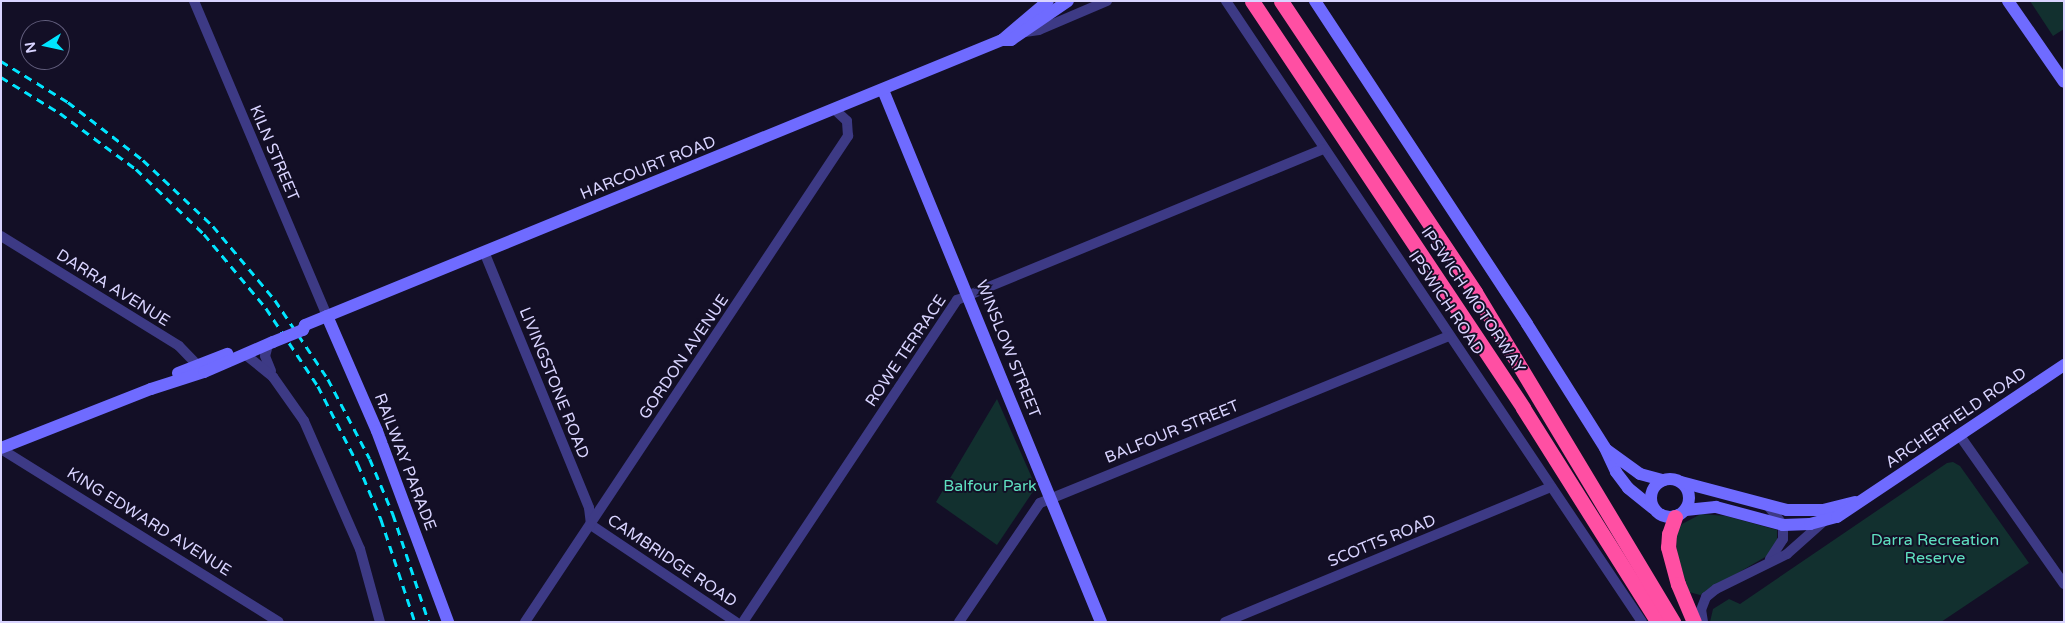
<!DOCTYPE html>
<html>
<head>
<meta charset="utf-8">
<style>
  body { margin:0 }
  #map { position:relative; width:2065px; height:623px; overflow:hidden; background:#130f26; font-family:"Varela Round",sans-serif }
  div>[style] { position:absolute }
  .green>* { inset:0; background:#12302f }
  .street>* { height:10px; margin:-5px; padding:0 5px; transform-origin:5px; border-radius:5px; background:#3d3a85 }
  .secondary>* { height:12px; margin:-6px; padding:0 6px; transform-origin:6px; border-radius:6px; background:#6f6bff }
  .secondary>.ring { margin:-6px; padding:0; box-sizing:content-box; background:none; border:12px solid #6f6bff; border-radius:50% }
  .highway>* { height:15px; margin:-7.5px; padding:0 7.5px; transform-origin:7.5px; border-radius:7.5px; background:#ff4fa3 }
  .rail>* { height:2.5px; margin-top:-1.25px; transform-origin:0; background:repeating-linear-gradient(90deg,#00e5ff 0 8px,transparent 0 14px) }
  .secondary-bridge>* { height:12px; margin:-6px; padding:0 6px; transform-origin:6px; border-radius:6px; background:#6f6bff }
  span { translate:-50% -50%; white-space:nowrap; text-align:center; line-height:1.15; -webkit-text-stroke:4px #130f26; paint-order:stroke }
  .street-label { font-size:16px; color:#d9d4ff }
  .park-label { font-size:16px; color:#5fe0c0 }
  .frame { position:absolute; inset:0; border:2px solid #d9d4ff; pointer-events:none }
  .north { position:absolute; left:20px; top:20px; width:50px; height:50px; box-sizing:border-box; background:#130f26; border:1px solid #625e7d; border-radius:50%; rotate:260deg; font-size:14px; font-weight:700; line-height:20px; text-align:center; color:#d9d4ff }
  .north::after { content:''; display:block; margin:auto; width:18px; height:22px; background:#00e5ff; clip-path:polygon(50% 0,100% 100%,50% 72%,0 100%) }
</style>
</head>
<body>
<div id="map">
  <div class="green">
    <div style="clip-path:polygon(2030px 1px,2064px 1px,2064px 29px,2053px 36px)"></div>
    <div style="clip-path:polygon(997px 399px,1036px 487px,997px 545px,936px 502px)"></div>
    <div style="clip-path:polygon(1953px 462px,1960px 466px,2029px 563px,1941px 622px,1710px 622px,1713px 609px,1729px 599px,1740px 604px,1947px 463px)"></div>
    <div style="clip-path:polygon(1701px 514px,1726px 516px,1777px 530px,1777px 541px,1772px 553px,1700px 595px,1689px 592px,1677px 554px,1676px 535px,1682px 524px)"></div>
  </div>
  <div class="street">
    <div style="left:194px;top:1px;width:342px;rotate:67.1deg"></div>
    <div style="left:1226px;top:1px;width:747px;rotate:56.18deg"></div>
    <div style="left:1025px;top:32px;width:14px;rotate:-8deg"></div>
    <div style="left:1039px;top:30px;width:74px;rotate:-23.1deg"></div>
    <div style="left:1px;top:236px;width:209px;rotate:31.7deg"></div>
    <div style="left:179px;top:346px;width:32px;rotate:46deg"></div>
    <div style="left:485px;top:254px;width:274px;rotate:67.7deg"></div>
    <div style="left:589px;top:508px;width:17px;rotate:83deg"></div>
    <div style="left:591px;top:525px;width:174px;rotate:33.8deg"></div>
    <div style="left:268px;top:345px;width:11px;rotate:105deg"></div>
    <div style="left:265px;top:356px;width:16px;rotate:68deg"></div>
    <div style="left:246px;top:355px;width:35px;rotate:39deg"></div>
    <div style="left:273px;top:377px;width:54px;rotate:54.8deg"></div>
    <div style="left:304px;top:421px;width:140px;rotate:66.4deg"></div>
    <div style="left:360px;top:549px;width:76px;rotate:74.7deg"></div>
    <div style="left:1960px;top:436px;width:181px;rotate:54.9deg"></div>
    <div style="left:1px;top:449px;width:327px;rotate:31.9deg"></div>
    <div style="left:1769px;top:507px;width:23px;rotate:52deg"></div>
    <div style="left:1783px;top:525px;width:14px;rotate:90deg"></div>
    <div style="left:1783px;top:539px;width:24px;rotate:123deg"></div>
    <div style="left:525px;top:622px;width:584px;rotate:-56.39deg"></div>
    <div style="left:848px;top:136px;width:15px;rotate:-94deg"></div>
    <div style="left:847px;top:121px;width:16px;rotate:-137deg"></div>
    <div style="left:743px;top:622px;width:387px;rotate:-56.4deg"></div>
    <div style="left:957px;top:300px;width:396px;rotate:-22.4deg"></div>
    <div style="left:959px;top:622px;width:144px;rotate:-55.8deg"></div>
    <div style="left:1040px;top:503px;width:442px;rotate:-22.2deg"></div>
    <div style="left:1225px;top:622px;width:353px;rotate:-22.5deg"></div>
    <div style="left:1703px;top:622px;width:12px;rotate:-99deg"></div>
    <div style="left:1701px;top:610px;width:14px;rotate:-69deg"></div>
    <div style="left:1706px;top:597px;width:13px;rotate:-39deg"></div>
    <div style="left:1716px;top:589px;width:79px;rotate:-26.2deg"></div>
    <div style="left:1787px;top:554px;width:48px;rotate:-41.6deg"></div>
  </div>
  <div class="secondary">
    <div style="left:1315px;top:1px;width:386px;rotate:56.7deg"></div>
    <div style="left:1527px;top:324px;width:146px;rotate:57.8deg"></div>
    <div style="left:1605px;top:448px;width:26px;rotate:65deg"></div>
    <div style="left:1616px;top:472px;width:20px;rotate:53deg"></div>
    <div style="left:1628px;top:488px;width:32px;rotate:39deg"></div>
    <div style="left:2008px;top:1px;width:98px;rotate:55.3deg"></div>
    <div style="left:1002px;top:40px;width:60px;rotate:-40.3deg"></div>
    <div style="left:883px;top:90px;width:575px;rotate:67.72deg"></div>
    <div style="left:327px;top:316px;width:125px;rotate:66.5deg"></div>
    <div style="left:377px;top:431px;width:204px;rotate:69.6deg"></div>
    <div style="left:305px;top:325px;width:753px;rotate:-22.24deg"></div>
    <div style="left:1002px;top:40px;width:9px"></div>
    <div style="left:1011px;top:40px;width:69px;rotate:-34.4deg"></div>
    <div style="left:178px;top:373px;width:53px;rotate:-21.2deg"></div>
    <div style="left:1px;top:448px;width:161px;rotate:-21.5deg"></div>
    <div style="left:151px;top:389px;width:56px;rotate:-17.8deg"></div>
    <div style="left:204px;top:372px;width:75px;rotate:-23.5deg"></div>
    <div style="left:1607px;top:450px;width:41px;rotate:36deg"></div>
    <div style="left:1640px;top:474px;width:24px;rotate:15deg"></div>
    <div class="ring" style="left:1651px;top:479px;width:26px;height:26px"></div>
    <div style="left:1681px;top:482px;width:110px;rotate:14.8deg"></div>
    <div style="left:1787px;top:510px;width:36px"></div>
    <div style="left:1823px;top:510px;width:33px;rotate:-14deg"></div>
    <div style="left:1686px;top:510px;width:30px;rotate:-6deg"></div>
    <div style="left:1716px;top:507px;width:69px;rotate:15deg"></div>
    <div style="left:1783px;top:525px;width:27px;rotate:-2deg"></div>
    <div style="left:1810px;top:524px;width:28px;rotate:-15deg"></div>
    <div style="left:1837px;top:517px;width:273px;rotate:-33.8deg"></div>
  </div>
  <div class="highway">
    <div style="left:1252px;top:1px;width:489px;rotate:56.3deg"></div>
    <div style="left:1523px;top:408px;width:253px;rotate:57.8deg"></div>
    <div style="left:1281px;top:1px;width:350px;rotate:56.3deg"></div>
    <div style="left:1475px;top:292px;width:385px;rotate:59deg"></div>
    <div style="left:1675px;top:517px;width:18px;rotate:109deg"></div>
    <div style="left:1669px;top:534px;width:13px;rotate:94deg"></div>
    <div style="left:1668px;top:547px;width:38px;rotate:75deg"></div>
    <div style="left:1678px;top:584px;width:41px;rotate:67.2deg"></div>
  </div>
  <div class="rail">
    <div style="left:1px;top:61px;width:79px;rotate:31.5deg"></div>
    <div style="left:68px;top:102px;width:95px;rotate:37.7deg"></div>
    <div style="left:143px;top:160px;width:96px;rotate:43.3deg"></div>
    <div style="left:213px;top:226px;width:97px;rotate:50deg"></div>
    <div style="left:275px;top:300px;width:95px;rotate:56.1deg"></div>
    <div style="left:328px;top:379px;width:90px;rotate:62.3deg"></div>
    <div style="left:370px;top:459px;width:60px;rotate:67.3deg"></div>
    <div style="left:393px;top:514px;width:114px;rotate:71.6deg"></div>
    <div style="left:1px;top:77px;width:69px;rotate:31.4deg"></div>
    <div style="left:60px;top:113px;width:94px;rotate:36.4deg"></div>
    <div style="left:136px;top:169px;width:94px;rotate:43.7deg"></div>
    <div style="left:204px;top:234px;width:97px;rotate:50deg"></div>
    <div style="left:266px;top:308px;width:94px;rotate:56.3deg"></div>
    <div style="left:318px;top:386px;width:88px;rotate:62.9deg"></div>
    <div style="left:358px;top:464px;width:60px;rotate:67.3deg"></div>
    <div style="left:381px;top:519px;width:108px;rotate:71.7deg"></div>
  </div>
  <div class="secondary-bridge">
    <div style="left:273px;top:342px;width:32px;rotate:-22deg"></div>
    <div style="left:303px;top:330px;width:5px;rotate:-68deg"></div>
  </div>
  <div class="street-label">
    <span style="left:274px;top:153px;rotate:67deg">KILN STREET</span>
    <span style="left:648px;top:168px;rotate:-22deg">HARCOURT ROAD</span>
    <span style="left:113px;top:288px;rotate:32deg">DARRA AVENUE</span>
    <span style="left:1473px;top:300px;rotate:56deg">IPSWICH MOTORWAY</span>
    <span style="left:1446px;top:303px;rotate:56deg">IPSWICH ROAD</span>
    <span style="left:1008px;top:349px;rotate:68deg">WINSLOW STREET</span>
    <span style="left:906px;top:351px;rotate:-56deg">ROWE TERRACE</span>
    <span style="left:684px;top:357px;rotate:-56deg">GORDON AVENUE</span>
    <span style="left:554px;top:383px;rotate:68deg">LIVINGSTONE ROAD</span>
    <span style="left:1956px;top:418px;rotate:-34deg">ARCHERFIELD ROAD</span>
    <span style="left:1172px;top:432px;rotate:-22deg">BALFOUR STREET</span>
    <span style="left:405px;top:462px;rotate:69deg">RAILWAY PARADE</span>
    <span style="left:149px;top:522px;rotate:32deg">KING EDWARD AVENUE</span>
    <span style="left:1382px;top:541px;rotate:-22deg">SCOTTS ROAD</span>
    <span style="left:672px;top:561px;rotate:34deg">CAMBRIDGE ROAD</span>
  </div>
  <div class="park-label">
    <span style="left:990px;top:486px">Balfour Park</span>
    <span style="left:1935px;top:549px">Darra Recreation<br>Reserve</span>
  </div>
  <div class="frame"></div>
  <div class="north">N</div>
</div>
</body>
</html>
